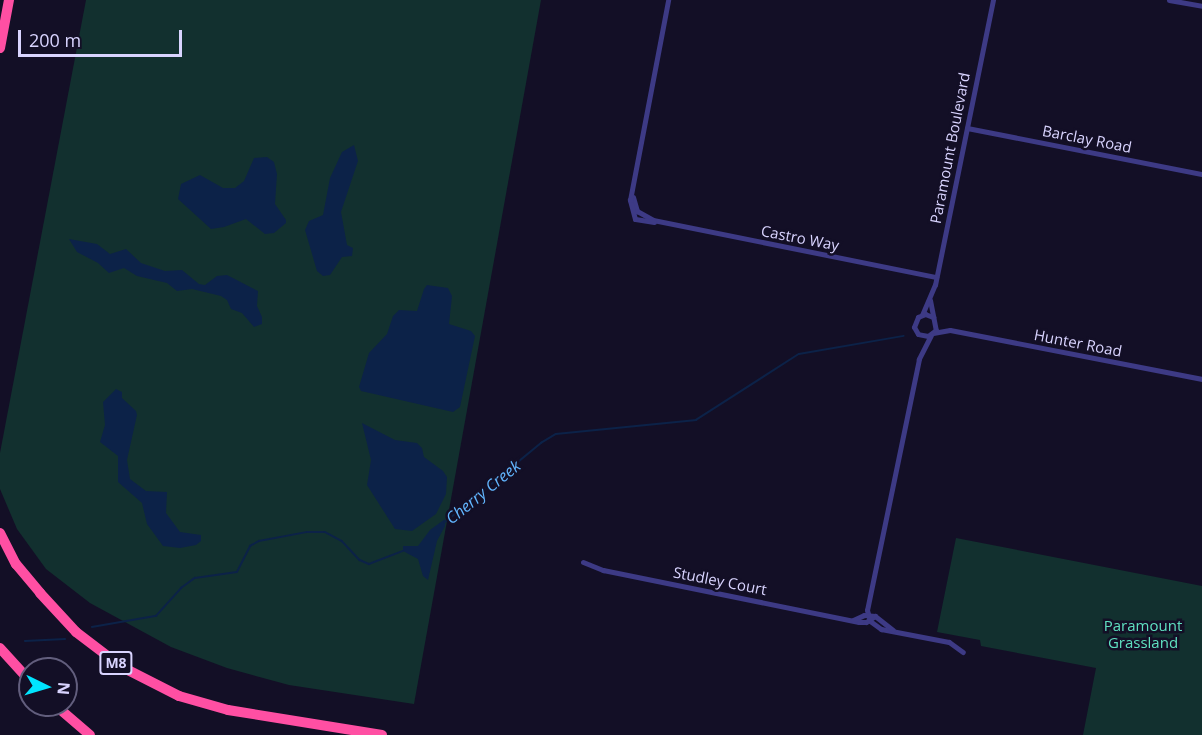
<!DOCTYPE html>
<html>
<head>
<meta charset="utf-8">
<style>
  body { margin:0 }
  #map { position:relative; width:1202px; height:735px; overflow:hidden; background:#130f26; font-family:"Open Sans",sans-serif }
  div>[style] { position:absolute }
  .green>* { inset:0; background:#12302f }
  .water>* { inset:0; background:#0c2248 }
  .stream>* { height:1.5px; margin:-0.75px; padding:0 0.75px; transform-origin:0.75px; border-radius:0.75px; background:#0c2248 }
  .street>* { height:5px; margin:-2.5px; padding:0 2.5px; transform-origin:2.5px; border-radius:2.5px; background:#3d3a85 }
  .highway>* { height:10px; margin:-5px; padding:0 5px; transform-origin:5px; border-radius:5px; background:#ff4fa3 }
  span { translate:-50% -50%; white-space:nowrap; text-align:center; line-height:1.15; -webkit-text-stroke:5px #130f26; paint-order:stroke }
  .shield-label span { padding:2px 4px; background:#130f26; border:2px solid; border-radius:4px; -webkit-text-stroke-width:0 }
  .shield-label { font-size:14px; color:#d9d4ff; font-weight:700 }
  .street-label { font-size:15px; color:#d9d4ff }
  .park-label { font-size:15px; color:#5fe0c0 }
  .water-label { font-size:16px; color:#62b6ff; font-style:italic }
  .north { position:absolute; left:18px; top:657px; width:60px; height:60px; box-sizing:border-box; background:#130f26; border:2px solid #625e7d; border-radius:50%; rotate:95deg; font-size:16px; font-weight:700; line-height:24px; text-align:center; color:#d9d4ff }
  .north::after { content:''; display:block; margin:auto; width:21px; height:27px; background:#00e5ff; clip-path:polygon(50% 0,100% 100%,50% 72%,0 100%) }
  .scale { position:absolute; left:18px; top:30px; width:164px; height:27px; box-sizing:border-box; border:3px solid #d9d4ff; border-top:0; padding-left:8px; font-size:18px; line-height:21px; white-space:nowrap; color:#d9d4ff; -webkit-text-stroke:4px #130f26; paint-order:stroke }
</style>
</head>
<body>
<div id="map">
  <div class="green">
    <div style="clip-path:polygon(86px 0,541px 0,414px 704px,289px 685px,227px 668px,171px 647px,90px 603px,46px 569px,17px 529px,0 489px,0 453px)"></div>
    <div style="clip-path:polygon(956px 538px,1202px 586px,1202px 735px,1083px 735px,1096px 668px,981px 646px,980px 640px,937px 632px)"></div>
  </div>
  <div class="water">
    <div style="clip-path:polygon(354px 145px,358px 161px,341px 212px,347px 245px,353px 248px,352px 256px,342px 257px,330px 275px,323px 276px,317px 271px,305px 230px,309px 221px,323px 215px,330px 178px,342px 152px)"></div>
    <div style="clip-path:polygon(267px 157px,274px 162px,277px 174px,275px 204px,286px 220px,286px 223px,274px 233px,265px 234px,246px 219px,224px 227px,211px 229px,178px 199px,181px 184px,200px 175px,223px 188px,235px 188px,244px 181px,254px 158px)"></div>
    <div style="clip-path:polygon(69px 239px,97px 244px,110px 254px,126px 249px,141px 263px,165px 271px,182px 270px,199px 284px,205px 285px,217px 276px,227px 275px,258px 291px,257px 306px,262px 317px,262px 324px,254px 327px,242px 313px,231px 309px,227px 300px,221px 296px,192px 289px,177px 291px,167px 283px,137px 276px,124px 268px,109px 273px,98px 263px,77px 252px)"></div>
    <div style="clip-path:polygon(427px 285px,448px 288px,452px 296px,449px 324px,471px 331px,475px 336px,460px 407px,453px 412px,361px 391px,359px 387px,369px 353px,387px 334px,393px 316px,399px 310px,417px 311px,424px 289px)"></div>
    <div style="clip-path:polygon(116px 389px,122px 392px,122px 398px,136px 411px,137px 415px,127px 460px,130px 479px,146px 491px,167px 492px,166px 513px,180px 532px,201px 535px,201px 541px,196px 545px,180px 548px,163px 546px,147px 524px,142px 503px,118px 482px,118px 456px,100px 442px,105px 425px,103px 402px)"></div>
    <div style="clip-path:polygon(362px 423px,395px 440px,417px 443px,422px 448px,424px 457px,443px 471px,447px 477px,446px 494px,436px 514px,412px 531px,395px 529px,367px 485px,371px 460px)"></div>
    <div style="clip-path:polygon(445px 519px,445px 526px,437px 541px,428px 580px,423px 576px,418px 559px,403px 551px,403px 546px,418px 546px,430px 530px)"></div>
  </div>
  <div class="stream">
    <div style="left:444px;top:523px;width:126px;rotate:-39.5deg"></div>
    <div style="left:541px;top:443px;width:17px;rotate:-31deg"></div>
    <div style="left:556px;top:434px;width:141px;rotate:-5.7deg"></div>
    <div style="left:696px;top:420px;width:122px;rotate:-32.7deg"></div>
    <div style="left:799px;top:354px;width:106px;rotate:-9.8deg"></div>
    <div style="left:92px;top:627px;width:65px;rotate:-9.8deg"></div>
    <div style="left:156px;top:616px;width:38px;rotate:-48deg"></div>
    <div style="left:181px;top:588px;width:17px;rotate:-36deg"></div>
    <div style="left:195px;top:578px;width:42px;rotate:-8.1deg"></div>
    <div style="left:237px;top:572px;width:29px;rotate:-63deg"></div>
    <div style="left:250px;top:546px;width:10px;rotate:-29deg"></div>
    <div style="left:259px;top:541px;width:49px;rotate:-10.6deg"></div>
    <div style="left:307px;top:532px;width:18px"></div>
    <div style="left:325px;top:532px;width:19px;rotate:28deg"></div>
    <div style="left:342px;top:541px;width:26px;rotate:47deg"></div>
    <div style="left:360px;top:560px;width:10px;rotate:24deg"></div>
    <div style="left:369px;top:564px;width:36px;rotate:-21deg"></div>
    <div style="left:25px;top:641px;width:40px;rotate:-2.9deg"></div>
  </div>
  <div class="street">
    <div style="left:1169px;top:0;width:34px;rotate:10deg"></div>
    <div style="left:967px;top:128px;width:239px;rotate:11.1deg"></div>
    <div style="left:633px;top:197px;width:15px;rotate:74deg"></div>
    <div style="left:637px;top:211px;width:18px;rotate:29deg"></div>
    <div style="left:653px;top:220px;width:289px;rotate:11.4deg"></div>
    <div style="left:654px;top:222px;width:19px;rotate:-171deg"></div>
    <div style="left:635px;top:219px;width:20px;rotate:-105deg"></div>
    <div style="left:630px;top:200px;width:204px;rotate:-79.2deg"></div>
    <div style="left:930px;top:300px;width:31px;rotate:79deg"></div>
    <div style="left:936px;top:330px;width:10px;rotate:143deg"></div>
    <div style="left:928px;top:336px;width:10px;rotate:-169deg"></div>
    <div style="left:918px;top:334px;width:8px;rotate:-120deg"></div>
    <div style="left:914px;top:327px;width:11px;rotate:-68deg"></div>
    <div style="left:918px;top:317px;width:8px;rotate:-23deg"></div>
    <div style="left:925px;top:314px;width:9px;rotate:21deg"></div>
    <div style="left:922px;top:315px;width:33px;rotate:-67deg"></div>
    <div style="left:935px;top:285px;width:291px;rotate:-78.5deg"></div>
    <div style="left:933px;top:333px;width:17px;rotate:-10deg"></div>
    <div style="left:950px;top:330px;width:257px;rotate:11deg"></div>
    <div style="left:931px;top:335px;width:27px;rotate:117deg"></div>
    <div style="left:919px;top:359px;width:256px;rotate:101.7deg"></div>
    <div style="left:867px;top:610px;width:11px;rotate:75deg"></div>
    <div style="left:870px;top:621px;width:14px;rotate:36deg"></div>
    <div style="left:881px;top:629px;width:69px;rotate:10.8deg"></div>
    <div style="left:949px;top:642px;width:17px;rotate:36deg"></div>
    <div style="left:583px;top:562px;width:22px;rotate:22deg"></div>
    <div style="left:603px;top:570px;width:261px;rotate:11.5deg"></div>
    <div style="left:859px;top:622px;width:7px"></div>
    <div style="left:866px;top:622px;width:11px;rotate:-34deg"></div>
    <div style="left:853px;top:620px;width:12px;rotate:-24deg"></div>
    <div style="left:864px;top:615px;width:11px;rotate:5deg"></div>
    <div style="left:875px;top:616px;width:23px;rotate:38deg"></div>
  </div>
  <div class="highway">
    <div style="left:0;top:48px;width:49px;rotate:-79.4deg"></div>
    <div style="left:0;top:533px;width:35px;rotate:63deg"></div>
    <div style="left:16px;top:564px;width:38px;rotate:50deg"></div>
    <div style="left:40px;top:593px;width:53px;rotate:47.3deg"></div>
    <div style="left:76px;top:632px;width:58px;rotate:37.3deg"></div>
    <div style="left:122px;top:667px;width:64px;rotate:27deg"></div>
    <div style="left:179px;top:696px;width:51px;rotate:15.9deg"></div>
    <div style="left:228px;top:710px;width:156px;rotate:9.2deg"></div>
    <div style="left:0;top:648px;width:45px;rotate:47.7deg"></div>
    <div style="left:55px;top:705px;width:46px;rotate:40.6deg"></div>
  </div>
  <div class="shield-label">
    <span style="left:116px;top:663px">M8</span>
  </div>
  <div class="street-label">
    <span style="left:1087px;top:139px;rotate:11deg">Barclay Road</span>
    <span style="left:950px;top:148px;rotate:-79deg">Paramount Boulevard</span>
    <span style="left:800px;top:238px;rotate:11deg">Castro Way</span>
    <span style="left:1078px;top:343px;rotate:11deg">Hunter Road</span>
    <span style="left:720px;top:581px;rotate:11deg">Studley Court</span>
  </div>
  <div class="park-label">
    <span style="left:1143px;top:634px">Paramount<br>Grassland</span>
  </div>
  <div class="water-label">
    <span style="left:483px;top:492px;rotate:-39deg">Cherry Creek</span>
  </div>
  <div class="north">N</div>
  <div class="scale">200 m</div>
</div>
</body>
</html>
